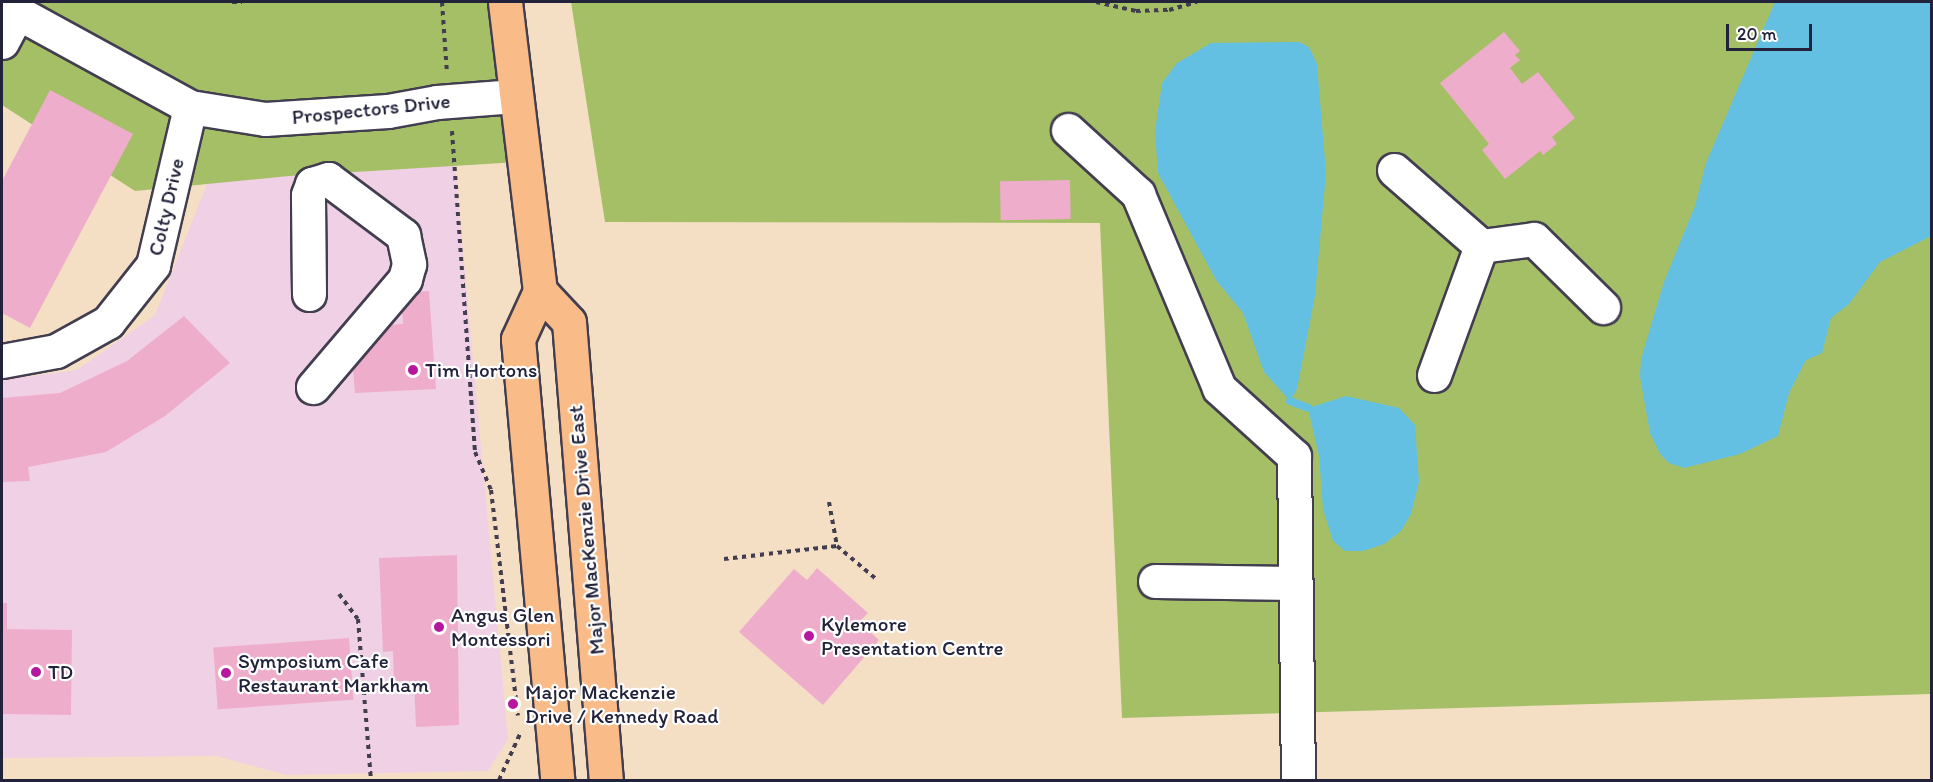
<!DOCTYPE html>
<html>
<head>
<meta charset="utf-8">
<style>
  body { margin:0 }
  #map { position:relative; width:1933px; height:782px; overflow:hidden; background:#f4dfc4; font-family:Itim,sans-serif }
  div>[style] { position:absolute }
  .built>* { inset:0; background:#f0d0e5 }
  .green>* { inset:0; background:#a5bf66 }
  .water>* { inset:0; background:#64c0e2 }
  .stream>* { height:8px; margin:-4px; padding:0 4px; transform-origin:4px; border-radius:4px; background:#64c0e2 }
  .building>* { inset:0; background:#efadcc; transform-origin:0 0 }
  .path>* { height:4px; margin-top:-2px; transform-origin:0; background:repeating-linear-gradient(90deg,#423e50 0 4.5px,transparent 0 9px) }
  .roads { filter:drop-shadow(2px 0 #423e50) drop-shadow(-2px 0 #423e50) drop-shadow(0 2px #423e50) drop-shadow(0 -2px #423e50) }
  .minor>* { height:33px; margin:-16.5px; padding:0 16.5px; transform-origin:16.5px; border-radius:16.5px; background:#fff }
  .major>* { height:33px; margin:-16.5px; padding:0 16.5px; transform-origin:16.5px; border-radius:16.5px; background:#f9bc89 }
  .dots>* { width:16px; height:16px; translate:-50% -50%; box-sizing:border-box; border:3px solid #fff; border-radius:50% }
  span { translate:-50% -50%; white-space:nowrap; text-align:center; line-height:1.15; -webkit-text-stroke:4.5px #fff; paint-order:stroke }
  .street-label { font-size:21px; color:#22223b }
  .poi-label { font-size:21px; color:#22223b }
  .left { translate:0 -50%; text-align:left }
  .frame { position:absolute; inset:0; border:3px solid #22223b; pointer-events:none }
  .scale { position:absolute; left:1726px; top:24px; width:86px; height:27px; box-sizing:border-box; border:3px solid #22223b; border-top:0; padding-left:8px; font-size:18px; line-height:21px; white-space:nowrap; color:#22223b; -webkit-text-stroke:4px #fff; paint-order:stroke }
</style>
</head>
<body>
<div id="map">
  <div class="built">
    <div style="clip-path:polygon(455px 164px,508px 739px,488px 771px,287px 775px,216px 756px,2px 758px,2px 380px,77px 370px,155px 315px,213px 169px)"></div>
  </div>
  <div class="green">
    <div style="clip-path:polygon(2px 2px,512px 2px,533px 161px,289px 176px,135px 191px,2px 105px)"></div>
    <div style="clip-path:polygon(571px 2px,1931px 2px,1931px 694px,1122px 718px,1100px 223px,605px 222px)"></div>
  </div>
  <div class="water">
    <div style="clip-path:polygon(1775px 2px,1931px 2px,1931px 236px,1880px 262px,1849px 304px,1831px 318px,1822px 353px,1806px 360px,1789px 393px,1778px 436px,1740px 454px,1684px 468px,1669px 463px,1660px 454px,1650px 433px,1640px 377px,1641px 359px,1664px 282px,1695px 206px,1706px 163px)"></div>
    <div style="clip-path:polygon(1299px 42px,1309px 47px,1317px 64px,1326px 173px,1315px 296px,1297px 389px,1290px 401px,1264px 372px,1243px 313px,1216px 280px,1158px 173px,1155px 132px,1162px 83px,1177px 63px,1211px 43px)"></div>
    <div style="clip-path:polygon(1346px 396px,1399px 408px,1415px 425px,1419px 482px,1411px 514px,1401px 531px,1384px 544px,1363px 551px,1345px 551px,1333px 541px,1323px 509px,1319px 456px,1308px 408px)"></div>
  </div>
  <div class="stream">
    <div style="left:1290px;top:401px;width:19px;rotate:21deg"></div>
  </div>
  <div class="building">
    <div style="clip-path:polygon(1504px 32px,1520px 51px,1515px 55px,1520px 60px,1510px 68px,1522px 84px,1538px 72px,1575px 118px,1552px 137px,1557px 144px,1543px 155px,1540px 151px,1505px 179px,1482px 150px,1489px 144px,1440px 83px)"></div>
    <div style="clip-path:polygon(50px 90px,133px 134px,30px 328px,2px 313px,2px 181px)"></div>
    <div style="left:1070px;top:180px;width:39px;height:70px;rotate:89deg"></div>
    <div style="clip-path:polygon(429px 291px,436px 389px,355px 393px,351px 346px,373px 326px,403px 324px,401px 293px)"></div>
    <div style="clip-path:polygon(184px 316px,230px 363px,165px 416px,106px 452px,28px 467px,30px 481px,2px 482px,2px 398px,60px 393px,127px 361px)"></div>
    <div style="clip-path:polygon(457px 555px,459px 725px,416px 727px,414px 681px,394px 681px,393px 651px,383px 652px,379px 558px)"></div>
    <div style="clip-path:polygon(817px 568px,868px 613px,859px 622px,879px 640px,823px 705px,739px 632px,794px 569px,807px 580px)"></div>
    <div style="clip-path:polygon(2px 603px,7px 603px,7px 629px,72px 630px,71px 715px,2px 714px)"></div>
    <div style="left:349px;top:638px;width:62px;height:136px;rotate:86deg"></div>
  </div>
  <div class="path">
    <div style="left:232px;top:2px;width:10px"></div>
    <div style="left:442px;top:2px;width:71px;rotate:86deg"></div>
    <div style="left:1096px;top:2px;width:41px;rotate:12.7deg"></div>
    <div style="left:1136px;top:11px;width:33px;rotate:-2deg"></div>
    <div style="left:1169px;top:10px;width:29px;rotate:-16deg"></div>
    <div style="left:452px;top:131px;width:322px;rotate:85.9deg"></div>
    <div style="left:475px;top:452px;width:41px;rotate:67.2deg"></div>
    <div style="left:491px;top:490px;width:227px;rotate:83.2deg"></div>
    <div style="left:829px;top:502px;width:45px;rotate:79.7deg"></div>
    <div style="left:837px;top:546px;width:50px;rotate:40.1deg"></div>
    <div style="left:724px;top:559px;width:114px;rotate:-6.6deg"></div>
    <div style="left:339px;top:594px;width:31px;rotate:53deg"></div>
    <div style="left:358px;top:619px;width:162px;rotate:85.4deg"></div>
    <div style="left:499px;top:780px;width:51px;rotate:-65.5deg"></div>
  </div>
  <div class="roads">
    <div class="minor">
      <div style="left:2px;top:4px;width:214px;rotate:28.7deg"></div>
      <div style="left:190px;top:107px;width:76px;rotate:9.1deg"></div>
      <div style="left:265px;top:119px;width:123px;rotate:-3.7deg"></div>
      <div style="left:388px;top:111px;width:50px;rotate:-10.4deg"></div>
      <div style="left:437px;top:102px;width:78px;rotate:-4.4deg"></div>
      <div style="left:2px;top:42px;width:32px;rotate:-62deg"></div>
      <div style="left:1068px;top:130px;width:95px;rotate:42.4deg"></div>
      <div style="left:1138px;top:194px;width:210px;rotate:67.3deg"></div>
      <div style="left:1219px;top:388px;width:101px;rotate:42.2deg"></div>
      <div style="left:1294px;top:456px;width:324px;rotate:89.3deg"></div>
      <div style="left:1394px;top:170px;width:116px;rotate:41.1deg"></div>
      <div style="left:1481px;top:246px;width:53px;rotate:-7.5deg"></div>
      <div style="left:1534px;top:239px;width:97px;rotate:44.6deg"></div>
      <div style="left:309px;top:294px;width:99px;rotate:-90.6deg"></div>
      <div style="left:308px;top:195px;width:12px;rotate:-70deg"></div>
      <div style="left:312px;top:184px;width:17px;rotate:-17deg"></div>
      <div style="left:328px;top:179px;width:94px;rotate:36.7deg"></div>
      <div style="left:403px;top:235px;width:30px;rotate:78deg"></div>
      <div style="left:409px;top:264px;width:16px;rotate:105deg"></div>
      <div style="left:405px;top:279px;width:142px;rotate:130.4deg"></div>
      <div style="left:2px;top:361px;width:55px;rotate:-10.5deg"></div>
      <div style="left:56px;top:351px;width:60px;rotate:-29.1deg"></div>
      <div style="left:108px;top:322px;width:73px;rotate:-51.7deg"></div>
      <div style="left:153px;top:265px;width:162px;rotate:-76.8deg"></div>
      <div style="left:1434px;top:375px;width:137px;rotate:-70deg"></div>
      <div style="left:1155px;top:581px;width:140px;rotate:0.8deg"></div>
    </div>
    <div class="major">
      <div style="left:505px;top:2px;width:291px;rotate:83.1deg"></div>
      <div style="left:540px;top:291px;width:53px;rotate:114.6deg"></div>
      <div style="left:518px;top:339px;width:443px;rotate:84.9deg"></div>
      <div style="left:540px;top:291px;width:42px;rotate:46.9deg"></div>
      <div style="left:569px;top:322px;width:459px;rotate:85.4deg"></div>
    </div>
  </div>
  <div class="dots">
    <div style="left:413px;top:370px;background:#b5179e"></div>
    <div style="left:439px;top:627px;background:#b5179e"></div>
    <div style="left:809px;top:636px;background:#b5179e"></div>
    <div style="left:36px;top:672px;background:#b5179e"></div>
    <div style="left:226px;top:673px;background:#b5179e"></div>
    <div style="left:513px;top:704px;background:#b5179e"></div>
  </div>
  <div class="street-label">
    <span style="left:371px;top:109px;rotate:-6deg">Prospectors Drive</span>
    <span style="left:166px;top:207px;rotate:-77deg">Colty Drive</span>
    <span style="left:586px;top:530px;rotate:-95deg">Major MacKenzie Drive East</span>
  </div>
  <div class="poi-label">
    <span class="left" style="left:425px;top:370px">Tim Hortons</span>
    <span class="left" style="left:451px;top:627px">Angus Glen<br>Montessori</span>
    <span class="left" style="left:821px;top:636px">Kylemore<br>Presentation Centre</span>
    <span class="left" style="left:238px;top:673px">Symposium Cafe<br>Restaurant Markham</span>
    <span class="left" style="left:48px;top:672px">TD</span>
    <span class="left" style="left:525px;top:704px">Major Mackenzie<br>Drive / Kennedy Road</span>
  </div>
  <div class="frame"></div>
  <div class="scale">20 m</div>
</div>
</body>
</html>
